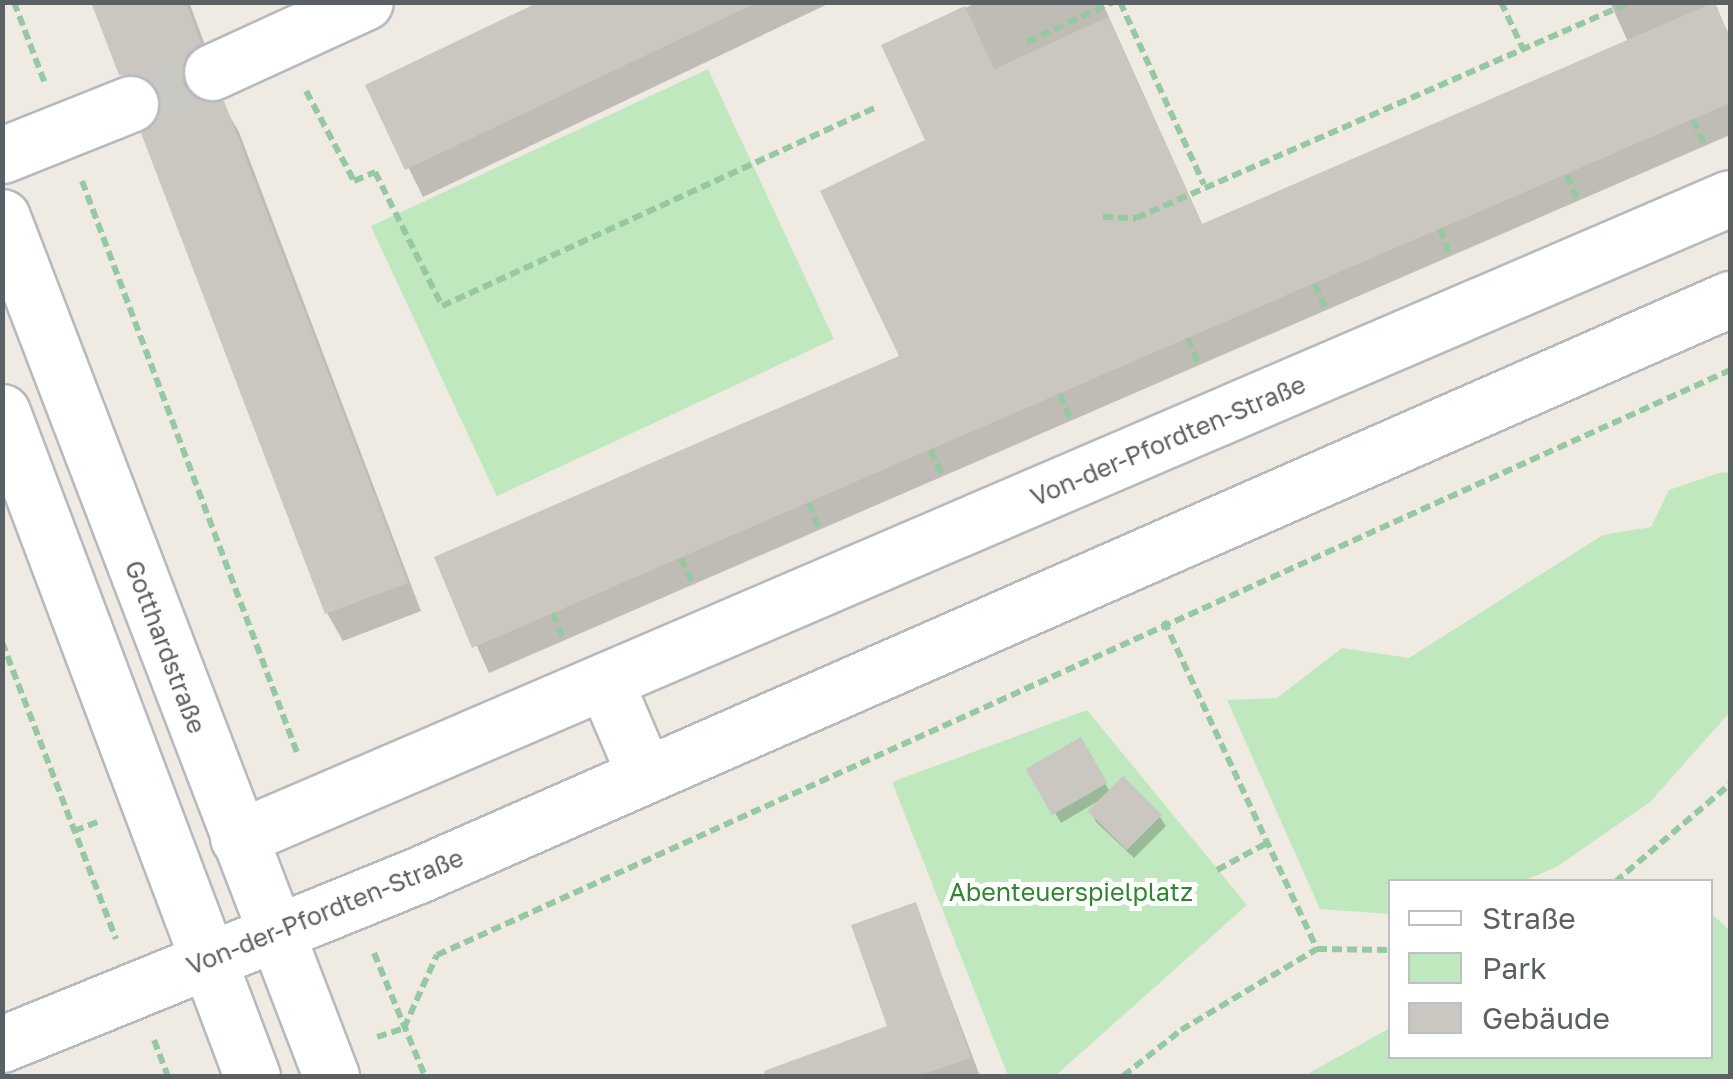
<!DOCTYPE html>
<html>
<head>
<meta charset="utf-8">
<style>
  body { margin:0 }
  #map { position:relative; width:1733px; height:1079px; overflow:hidden; background:#efebe3; font-family:"Golos Text",sans-serif }
  div>[style] { position:absolute }
  .green>* { inset:0; background:#c0e8be; transform-origin:0 0 }
  .shadow>* { inset:0; background:#0003 }
  .building>* { inset:0; background:#cac6c0; transform-origin:0 0 }
  .minor-tunnel>* { height:55px; margin-top:-27.5px; transform-origin:0; background:repeating-linear-gradient(90deg,#cac8c3 0 55px,transparent 0 83px) }
  .path>* { height:6px; margin-top:-3px; transform-origin:0; background:repeating-linear-gradient(90deg,#96c9a2 0 10px,transparent 0 15px) }
  .roads { filter:drop-shadow(2px 0 #b6b9be) drop-shadow(-2px 0 #b6b9be) drop-shadow(0 2px #b6b9be) drop-shadow(0 -2px #b6b9be) }
  .minor>* { height:55px; margin:-27.5px; padding:0 27.5px; transform-origin:27.5px; border-radius:27.5px; background:#fff }
  span { translate:-50% -50%; white-space:nowrap; text-align:center; line-height:1.15; -webkit-text-stroke:10px #fff; paint-order:stroke }
  .street-label { font-size:25px; color:#5b6064 }
  .park-label { font-size:25px; color:#308630 }
  .frame { position:absolute; inset:0; border:5px solid #5b6064; pointer-events:none }
  .legend { position:absolute; left:1388px; top:879px; width:325px; height:180px; box-sizing:border-box; background:#fff; border:2px solid #bdbfc1; margin:0; padding:12px 18px; list-style:none; font-size:30px; color:#5b6064 }
  .legend li { display:flex; align-items:center; gap:20px; height:50px }
  .legend b { width:50px; border:2px solid #bdbfc1 }
</style>
</head>
<body>
<div id="map">
  <div class="green">
    <div style="left:708px;top:69px;width:298px;height:372px;rotate:65deg"></div>
    <div style="clip-path:polygon(1722px 472px,1730px 473px,1730px 712px,1650px 802px,1558px 866px,1524px 881px,1390px 882px,1390px 914px,1320px 909px,1227px 700px,1277px 698px,1342px 648px,1409px 658px,1603px 535px,1651px 527px,1669px 490px)"></div>
    <div style="clip-path:polygon(1087px 710px,1247px 905px,1055px 1076px,1008px 1076px,892px 782px)"></div>
    <div style="clip-path:polygon(1711px 913px,1730px 931px,1730px 1076px,1304px 1076px,1390px 1028px,1390px 1056px,1710px 1056px)"></div>
  </div>
  <div class="shadow">
    <div style="clip-path:polygon(94px 2px,189px 2px,215px 72px,201px 83px,199px 101px,222px 103px,239px 132px,421px 611px,343px 641px,327px 613px,145px 135px,163px 106px,138px 102px)"></div>
    <div style="clip-path:polygon(545px 2px,832px 2px,423px 197px,368px 86px)"></div>
    <div style="clip-path:polygon(978px 2px,1102px 2px,1203px 226px,1628px 42px,1610px 2px,1714px 5px,1730px 36px,1730px 135px,489px 673px,437px 558px,902px 357px,928px 141px,884px 46px)"></div>
    <div style="clip-path:polygon(1080px 740px,1110px 792px,1160px 817px,1166px 826px,1134px 858px,1096px 822px,1091px 812px,1100px 800px,1061px 823px,1029px 769px)"></div>
    <div style="clip-path:polygon(915px 905px,980px 1076px,779px 1076px,777px 1069px,890px 1028px)"></div>
  </div>
  <div class="building">
    <div style="clip-path:polygon(91px 2px,186px 2px,201px 43px,186px 55px,183px 84px,195px 98px,224px 101px,408px 583px,325px 614px,141px 133px,155px 123px,159px 93px,149px 79px,119px 75px)"></div>
    <div style="clip-path:polygon(539px 2px,758px 2px,405px 170px,365px 85px)"></div>
    <div style="clip-path:polygon(1715px 2px,1730px 39px,1730px 103px,472px 648px,434px 557px,899px 356px,820px 191px,925px 140px,881px 45px,965px 6px,994px 69px,1108px 17px,1202px 224px)"></div>
    <div style="left:1081px;top:737px;width:53px;height:64px;rotate:60deg"></div>
    <div style="left:1123px;top:776px;width:55px;height:50px;rotate:45deg"></div>
    <div style="clip-path:polygon(916px 902px,971px 1058px,918px 1076px,765px 1076px,764px 1071px,887px 1026px,851px 925px)"></div>
  </div>
  <div class="minor-tunnel">
    <div style="left:130px;top:104px;width:88px;rotate:-21.3deg"></div>
  </div>
  <div class="path">
    <div style="left:14px;top:2px;width:85px;rotate:69.2deg"></div>
    <div style="left:1120px;top:2px;width:201px;rotate:65.3deg"></div>
    <div style="left:1501px;top:2px;width:52px;rotate:64.9deg"></div>
    <div style="left:1027px;top:42px;width:95px;rotate:-24.9deg"></div>
    <div style="left:306px;top:91px;width:102px;rotate:61.9deg"></div>
    <div style="left:354px;top:181px;width:23px;rotate:-23deg"></div>
    <div style="left:375px;top:172px;width:150px;rotate:63.4deg"></div>
    <div style="left:442px;top:306px;width:478px;rotate:-24.6deg"></div>
    <div style="left:1693px;top:120px;width:29px;rotate:65deg"></div>
    <div style="left:1567px;top:175px;width:28px;rotate:67deg"></div>
    <div style="left:82px;top:181px;width:613px;rotate:69.38deg"></div>
    <div style="left:1103px;top:217px;width:33px;rotate:2deg"></div>
    <div style="left:1136px;top:218px;width:540px;rotate:-23.57deg"></div>
    <div style="left:1440px;top:229px;width:29px;rotate:70deg"></div>
    <div style="left:1315px;top:284px;width:28px;rotate:67deg"></div>
    <div style="left:1188px;top:338px;width:29px;rotate:68deg"></div>
    <div style="left:1060px;top:394px;width:29px;rotate:68deg"></div>
    <div style="left:931px;top:450px;width:28px;rotate:67deg"></div>
    <div style="left:809px;top:503px;width:28px;rotate:69deg"></div>
    <div style="left:681px;top:558px;width:30px;rotate:66deg"></div>
    <div style="left:553px;top:613px;width:29px;rotate:68deg"></div>
    <div style="left:1164px;top:621px;width:362px;rotate:65deg"></div>
    <div style="left:2px;top:642px;width:318px;rotate:69deg"></div>
    <div style="left:74px;top:831px;width:25px;rotate:-21deg"></div>
    <div style="left:1217px;top:870px;width:57px;rotate:-28.4deg"></div>
    <div style="left:1615px;top:882px;width:151px;rotate:-40.4deg"></div>
    <div style="left:374px;top:953px;width:133px;rotate:67.5deg"></div>
    <div style="left:377px;top:1037px;width:28px;rotate:-18deg"></div>
    <div style="left:404px;top:1028px;width:80px;rotate:-65.7deg"></div>
    <div style="left:437px;top:955px;width:1419px;rotate:-24.34deg"></div>
    <div style="left:154px;top:1040px;width:39px;rotate:69deg"></div>
    <div style="left:1123px;top:1076px;width:74px;rotate:-38.4deg"></div>
    <div style="left:1181px;top:1030px;width:158px;rotate:-30.8deg"></div>
    <div style="left:1317px;top:949px;width:73px;rotate:0.8deg"></div>
  </div>
  <div class="roads">
    <div class="minor">
      <div style="left:212px;top:72px;width:168px;rotate:-24.6deg"></div>
      <div style="left:2px;top:155px;width:138px;rotate:-21.7deg"></div>
      <div style="left:2px;top:217px;width:920px;rotate:69.04deg"></div>
      <div style="left:2px;top:412px;width:710px;rotate:69.37deg"></div>
      <div style="left:606px;top:684px;width:99px;rotate:66.8deg"></div>
      <div style="left:238px;top:838px;width:1623px;rotate:-23.22deg"></div>
      <div style="left:2px;top:1044px;width:447px;rotate:-22.1deg"></div>
      <div style="left:416px;top:876px;width:1435px;rotate:-23.71deg"></div>
    </div>
  </div>
  <div class="street-label">
    <span style="left:1168px;top:441px;rotate:-23deg">Von-der-Pfordten-Straße</span>
    <span style="left:165px;top:647px;rotate:69deg">Gotthardstraße</span>
    <span style="left:325px;top:912px;rotate:-22deg">Von-der-Pfordten-Straße</span>
  </div>
  <div class="park-label">
    <span style="left:1071px;top:892px">Abenteuerspielplatz</span>
  </div>
  <div class="frame"></div>
  <ul class="legend">
  <li><b style="height:12px;background:#fff"></b>Straße</li>
  <li><b style="height:28px;background:#c0e8be"></b>Park</li>
  <li><b style="height:28px;background:#cac6c0"></b>Gebäude</li>
  </ul>
</div>
</body>
</html>
